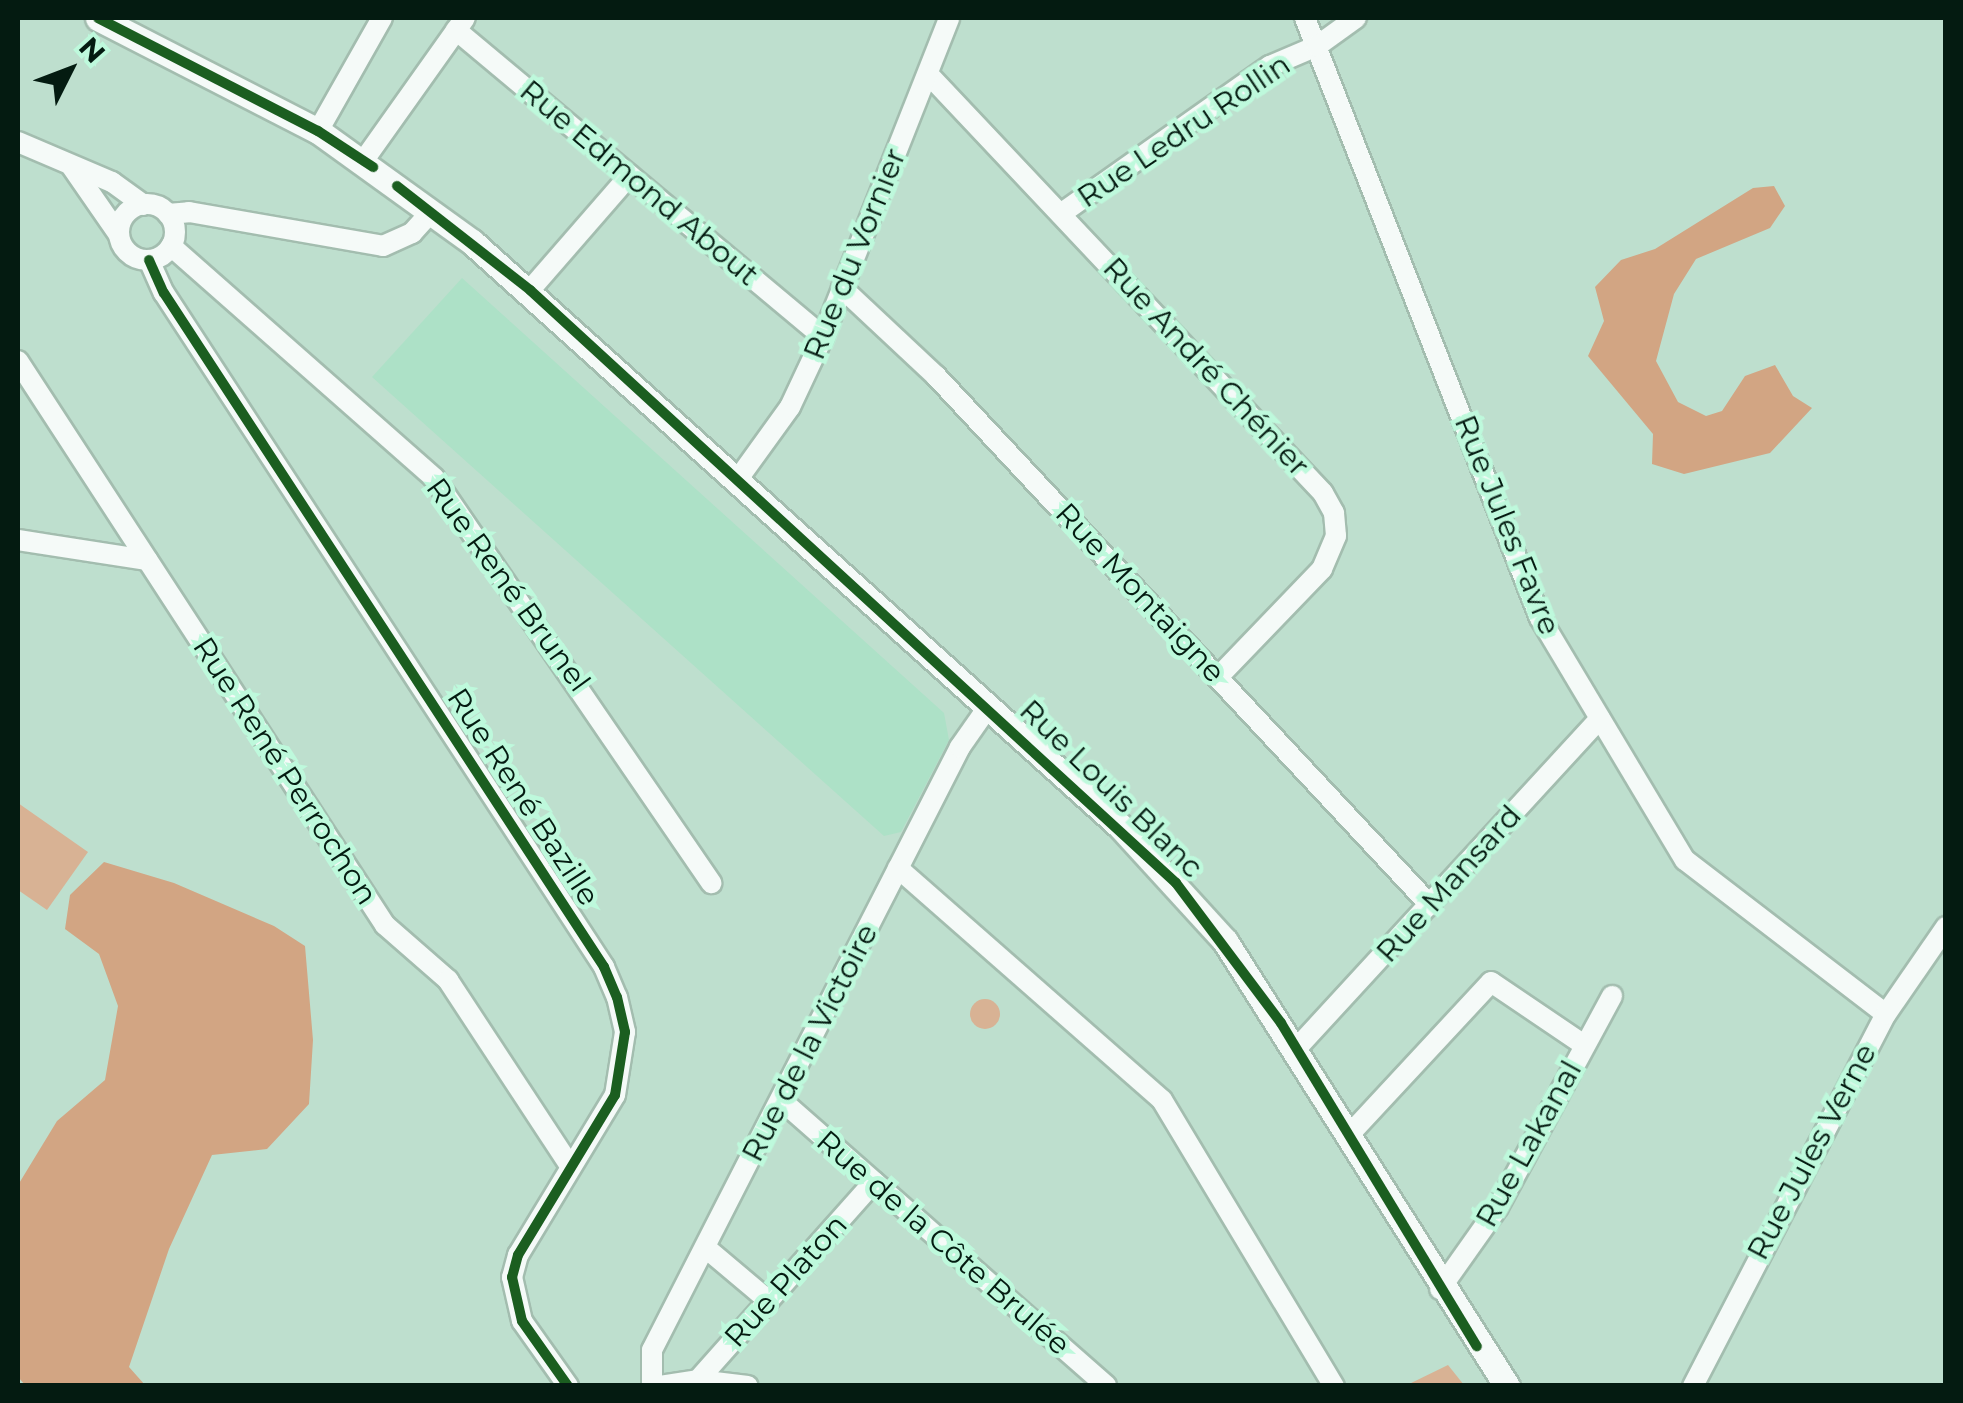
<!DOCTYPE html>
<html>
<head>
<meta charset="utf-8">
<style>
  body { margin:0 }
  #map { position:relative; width:1963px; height:1403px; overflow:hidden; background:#bedfce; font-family:Montserrat,sans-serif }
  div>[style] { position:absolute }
  .built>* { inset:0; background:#ade1c7 }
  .green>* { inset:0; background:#d8b294 }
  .round { border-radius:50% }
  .forest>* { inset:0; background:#d2a583 }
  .roads { filter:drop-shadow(2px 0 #a3bdaf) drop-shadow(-2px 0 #a3bdaf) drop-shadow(0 2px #a3bdaf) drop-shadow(0 -2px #a3bdaf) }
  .minor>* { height:20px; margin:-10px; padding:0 10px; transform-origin:10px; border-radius:10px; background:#f5faf8 }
  .minor>.ring { margin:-10px; padding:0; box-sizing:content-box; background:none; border:20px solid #f5faf8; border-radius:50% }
  .tertiary>* { height:25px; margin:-12.5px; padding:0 12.5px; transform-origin:12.5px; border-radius:12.5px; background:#f5faf8 }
  .cycleway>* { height:10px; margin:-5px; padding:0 5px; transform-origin:5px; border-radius:5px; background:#1b5e20 }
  span { translate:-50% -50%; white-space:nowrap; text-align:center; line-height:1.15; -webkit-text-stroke:9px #bef9dc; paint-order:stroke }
  .street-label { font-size:30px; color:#041b11 }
  .frame { position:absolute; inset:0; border:20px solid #041b11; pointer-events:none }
  .north { position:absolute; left:20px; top:20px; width:100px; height:100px; -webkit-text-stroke:8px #bef9dc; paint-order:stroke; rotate:48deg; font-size:28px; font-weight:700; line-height:40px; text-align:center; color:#041b11 }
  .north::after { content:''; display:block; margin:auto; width:35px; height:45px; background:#041b11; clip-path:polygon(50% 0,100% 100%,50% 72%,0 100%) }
</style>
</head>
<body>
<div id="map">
  <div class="built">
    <div style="clip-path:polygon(462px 278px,944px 713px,949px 740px,901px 832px,884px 836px,372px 377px)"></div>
  </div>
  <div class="green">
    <div style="clip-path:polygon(18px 803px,88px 852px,47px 910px,18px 890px)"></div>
    <div class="round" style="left:970px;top:999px;width:30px;height:30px"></div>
    <div style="clip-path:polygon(1448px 1365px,1464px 1385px,1407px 1385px)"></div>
  </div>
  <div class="forest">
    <div style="clip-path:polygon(1774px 186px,1785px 206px,1770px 228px,1696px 259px,1674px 294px,1656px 361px,1678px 402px,1706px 416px,1722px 411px,1745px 376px,1775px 365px,1793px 396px,1812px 408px,1770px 453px,1684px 474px,1652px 464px,1653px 434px,1588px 356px,1604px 321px,1595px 287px,1621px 260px,1655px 249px,1753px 188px)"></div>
    <div style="clip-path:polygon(104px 862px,174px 883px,274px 926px,305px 946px,313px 1040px,309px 1104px,267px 1149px,212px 1155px,169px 1249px,129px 1367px,145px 1385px,25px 1385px,18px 1377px,18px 1185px,57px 1121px,105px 1080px,118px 1006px,99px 954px,65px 929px,70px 895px)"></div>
  </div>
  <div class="roads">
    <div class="minor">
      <div style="left:1305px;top:18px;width:644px;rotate:68.61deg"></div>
      <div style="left:1540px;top:618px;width:282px;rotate:59.1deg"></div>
      <div style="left:1685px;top:860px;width:253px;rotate:37.5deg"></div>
      <div style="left:456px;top:30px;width:478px;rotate:39.9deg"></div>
      <div style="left:929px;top:75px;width:574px;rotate:46.69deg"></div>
      <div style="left:1323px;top:493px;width:23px;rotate:61deg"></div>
      <div style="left:1334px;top:513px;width:23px;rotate:85deg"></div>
      <div style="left:1336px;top:536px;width:36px;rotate:113deg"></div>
      <div style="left:1322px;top:569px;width:150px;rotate:133.9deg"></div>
      <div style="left:318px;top:131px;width:130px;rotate:-60.5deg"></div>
      <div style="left:18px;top:142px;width:102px;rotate:23.1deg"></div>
      <div style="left:112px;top:182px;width:39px;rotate:36deg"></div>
      <div style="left:364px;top:160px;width:174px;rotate:-54.6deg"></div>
      <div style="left:72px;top:167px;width:83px;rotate:55.3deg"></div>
      <div class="ring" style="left:119px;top:204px;width:36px;height:36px"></div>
      <div style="left:1062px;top:213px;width:255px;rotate:-35.3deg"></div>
      <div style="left:1270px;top:66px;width:51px;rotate:-23.1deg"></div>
      <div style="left:1317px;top:46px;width:48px;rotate:-35.7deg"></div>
      <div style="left:168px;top:214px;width:21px;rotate:-5deg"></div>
      <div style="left:189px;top:212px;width:197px;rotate:9.9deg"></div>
      <div style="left:383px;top:246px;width:32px;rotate:-24deg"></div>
      <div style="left:412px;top:233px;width:28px;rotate:-48deg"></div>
      <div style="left:171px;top:246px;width:351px;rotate:41.4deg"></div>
      <div style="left:434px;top:478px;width:491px;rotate:55.6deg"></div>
      <div style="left:149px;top:260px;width:36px;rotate:66deg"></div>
      <div style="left:164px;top:293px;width:805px;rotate:56.86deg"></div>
      <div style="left:604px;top:967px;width:33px;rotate:67deg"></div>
      <div style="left:617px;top:997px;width:36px;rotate:77deg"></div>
      <div style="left:625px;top:1032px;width:64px;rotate:99deg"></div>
      <div style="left:615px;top:1095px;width:187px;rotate:121.2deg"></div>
      <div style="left:518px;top:1255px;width:23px;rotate:105deg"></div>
      <div style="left:512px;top:1277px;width:45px;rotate:77.2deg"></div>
      <div style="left:522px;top:1321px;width:80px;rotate:54.7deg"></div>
      <div style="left:842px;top:288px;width:129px;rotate:43.1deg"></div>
      <div style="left:936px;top:376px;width:724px;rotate:46.96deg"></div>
      <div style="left:530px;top:290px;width:152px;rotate:-49deg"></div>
      <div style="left:18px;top:361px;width:673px;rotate:56.95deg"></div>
      <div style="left:385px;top:925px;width:84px;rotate:41.1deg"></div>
      <div style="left:448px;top:980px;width:222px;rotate:56.7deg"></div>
      <div style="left:738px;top:479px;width:89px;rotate:-54.2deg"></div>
      <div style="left:790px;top:407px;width:77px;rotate:-64.8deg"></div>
      <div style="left:823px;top:337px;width:343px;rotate:-68.4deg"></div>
      <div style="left:18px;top:540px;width:131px;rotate:8.8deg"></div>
      <div style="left:898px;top:868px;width:351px;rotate:41.3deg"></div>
      <div style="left:1162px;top:1100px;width:334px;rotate:59deg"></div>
      <div style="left:1296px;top:1049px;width:449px;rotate:-47.4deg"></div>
      <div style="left:781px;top:1100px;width:433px;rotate:41.3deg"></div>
      <div style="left:1348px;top:1136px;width:210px;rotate:-47.1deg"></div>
      <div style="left:1491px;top:982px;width:112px;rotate:34.1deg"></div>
      <div style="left:706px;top:1248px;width:82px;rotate:40.1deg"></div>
      <div style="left:1440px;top:1289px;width:100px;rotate:-54.7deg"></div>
      <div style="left:1498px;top:1207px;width:240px;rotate:-61.6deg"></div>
      <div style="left:698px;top:1380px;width:265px;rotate:-48.4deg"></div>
      <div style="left:652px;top:1386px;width:36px;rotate:-90deg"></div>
      <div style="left:652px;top:1350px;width:677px;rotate:-62.94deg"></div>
      <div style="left:960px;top:747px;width:49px;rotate:-55deg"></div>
      <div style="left:660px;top:1386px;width:38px;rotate:-9deg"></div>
      <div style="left:698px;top:1380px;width:50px;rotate:6.8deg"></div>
      <div style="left:1693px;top:1386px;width:419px;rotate:-62.6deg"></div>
      <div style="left:1886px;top:1014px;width:106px;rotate:-55.4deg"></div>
    </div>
    <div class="tertiary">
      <div style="left:98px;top:18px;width:247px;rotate:27.2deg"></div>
      <div style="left:318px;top:131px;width:190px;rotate:35.8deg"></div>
      <div style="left:472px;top:242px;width:872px;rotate:42.03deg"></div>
      <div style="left:1120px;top:826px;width:156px;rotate:47.6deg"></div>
      <div style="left:1225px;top:941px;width:527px;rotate:57.64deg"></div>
    </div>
  </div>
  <div class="cycleway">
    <div style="left:98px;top:18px;width:247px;rotate:27.2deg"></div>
    <div style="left:318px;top:131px;width:66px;rotate:33.2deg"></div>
    <div style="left:397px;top:186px;width:169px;rotate:38deg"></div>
    <div style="left:530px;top:290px;width:877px;rotate:42.55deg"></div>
    <div style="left:1176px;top:883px;width:175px;rotate:53.1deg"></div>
    <div style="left:1281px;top:1023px;width:378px;rotate:58.8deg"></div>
    <div style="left:149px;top:260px;width:36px;rotate:66deg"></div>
    <div style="left:164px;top:293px;width:805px;rotate:56.86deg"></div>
    <div style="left:604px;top:967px;width:33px;rotate:67deg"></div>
    <div style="left:617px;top:997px;width:36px;rotate:77deg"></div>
    <div style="left:625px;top:1032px;width:64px;rotate:99deg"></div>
    <div style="left:615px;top:1095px;width:187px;rotate:121.2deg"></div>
    <div style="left:518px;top:1255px;width:23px;rotate:105deg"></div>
    <div style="left:512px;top:1277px;width:45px;rotate:77.2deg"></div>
    <div style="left:522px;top:1321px;width:80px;rotate:54.7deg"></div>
  </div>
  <div class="street-label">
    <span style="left:1184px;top:131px;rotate:-34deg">Rue Ledru Rollin</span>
    <span style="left:639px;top:183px;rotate:40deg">Rue Edmond About</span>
    <span style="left:855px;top:254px;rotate:-68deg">Rue du Vornier</span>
    <span style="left:1206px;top:367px;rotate:47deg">Rue André Chénier</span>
    <span style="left:1507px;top:525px;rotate:68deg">Rue Jules Favre</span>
    <span style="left:508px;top:585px;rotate:54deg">Rue René Brunel</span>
    <span style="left:1140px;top:593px;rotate:47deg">Rue Montaigne</span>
    <span style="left:285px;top:771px;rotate:57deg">Rue René Perrochon</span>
    <span style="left:1111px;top:789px;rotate:44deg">Rue Louis Blanc</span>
    <span style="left:523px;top:797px;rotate:57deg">Rue René Bazille</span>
    <span style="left:1449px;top:884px;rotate:-48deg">Rue Mansard</span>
    <span style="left:810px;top:1043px;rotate:-63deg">Rue de la Victoire</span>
    <span style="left:1529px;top:1144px;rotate:-61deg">Rue Lakanal</span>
    <span style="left:1812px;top:1152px;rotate:-62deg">Rue Jules Verne</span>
    <span style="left:943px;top:1243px;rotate:41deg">Rue de la Côte Brulée</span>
    <span style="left:786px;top:1281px;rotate:-48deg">Rue Platon</span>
  </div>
  <div class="frame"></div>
  <div class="north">N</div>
</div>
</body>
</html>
